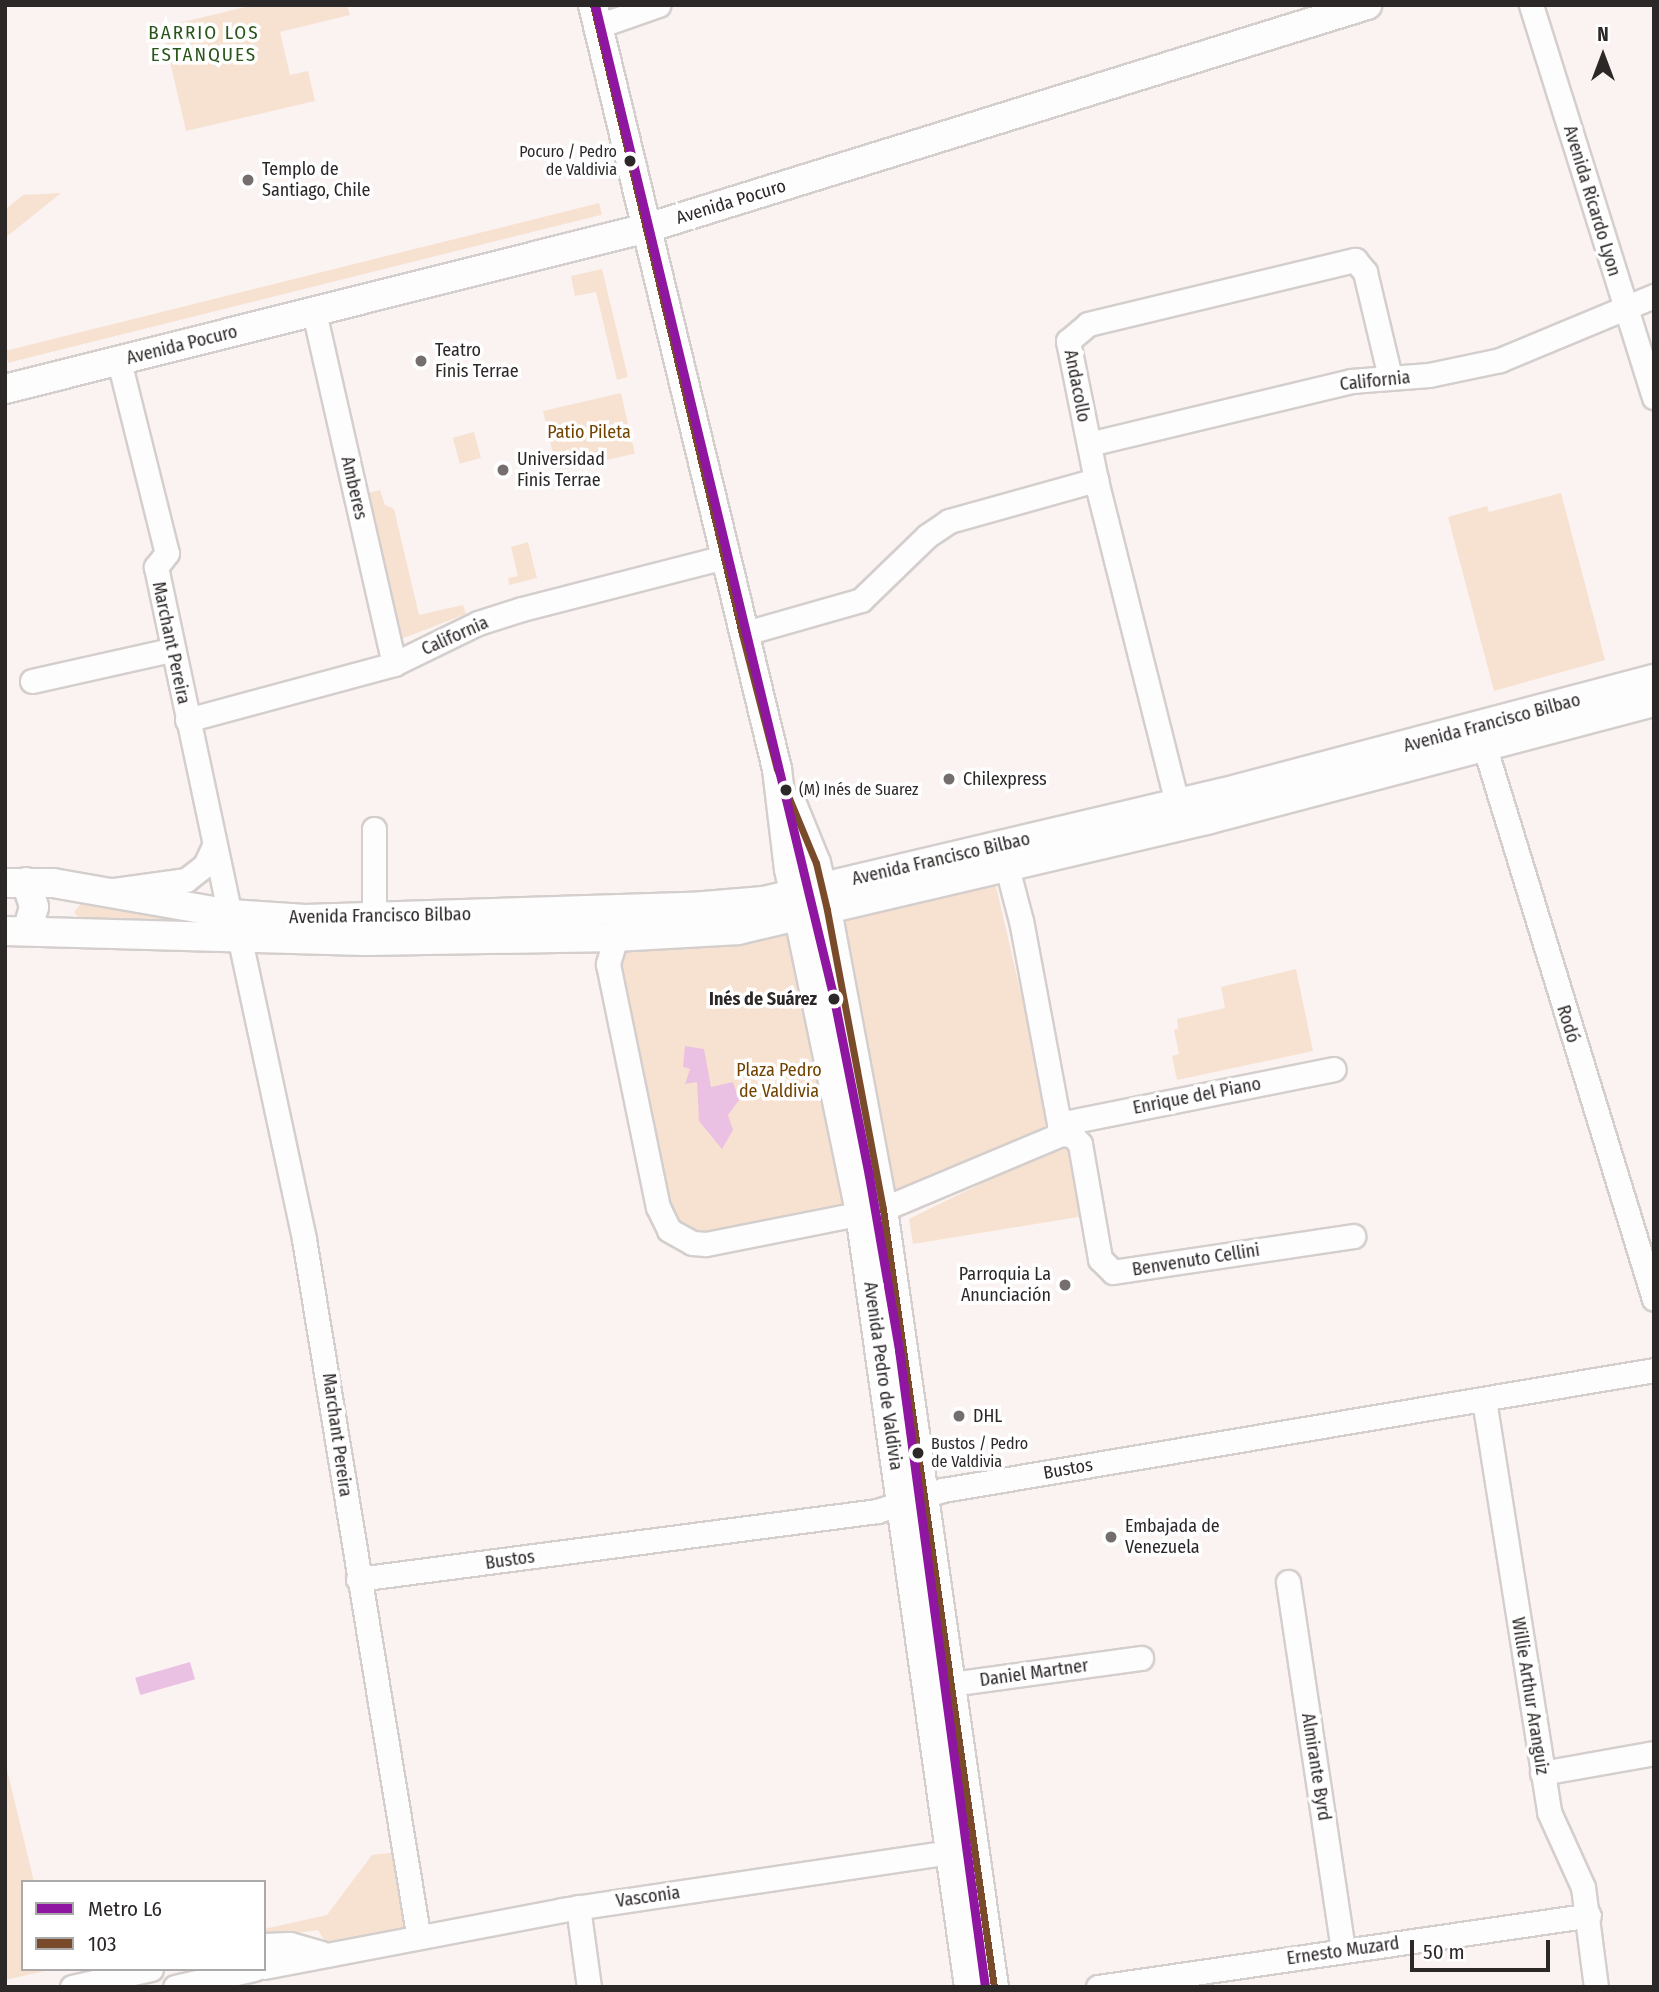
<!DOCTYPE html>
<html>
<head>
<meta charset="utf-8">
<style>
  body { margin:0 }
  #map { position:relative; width:1659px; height:1992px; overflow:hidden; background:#faf3f2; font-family:"Fira Sans Condensed",sans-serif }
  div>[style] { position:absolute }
  .green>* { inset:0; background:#f7e2d1; transform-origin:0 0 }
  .water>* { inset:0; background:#eac1e2; transform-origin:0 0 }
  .roads { filter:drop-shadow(2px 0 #d4cecd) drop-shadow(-2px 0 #d4cecd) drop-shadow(0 2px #d4cecd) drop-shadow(0 -2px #d4cecd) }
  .minor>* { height:23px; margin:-11.5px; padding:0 11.5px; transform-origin:11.5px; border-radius:11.5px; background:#fefdfd }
  .major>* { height:28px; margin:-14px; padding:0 14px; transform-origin:14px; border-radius:14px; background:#fefdfd }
  .bus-1>* { height:7px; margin:-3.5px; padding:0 3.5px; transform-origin:3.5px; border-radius:3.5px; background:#7a4b2a }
  .metro-1>* { height:9px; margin:-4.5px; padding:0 4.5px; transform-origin:4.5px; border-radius:4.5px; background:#8e16a1 }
  .dots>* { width:19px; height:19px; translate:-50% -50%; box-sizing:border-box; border:4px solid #fff; border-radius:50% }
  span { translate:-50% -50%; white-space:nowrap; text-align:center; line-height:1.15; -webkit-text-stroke:7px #fff; paint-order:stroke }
  .bus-label { font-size:16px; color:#2c2827 }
  .right { translate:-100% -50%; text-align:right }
  .left { translate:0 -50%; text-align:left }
  .poi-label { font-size:18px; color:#2c2827 }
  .street-label { font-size:18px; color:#2c2827 }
  .park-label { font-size:18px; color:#724300 }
  .stop-label { font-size:18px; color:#2c2827; font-weight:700 }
  .neighbourhood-label { font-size:19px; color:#29541a; letter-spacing:2px }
  .frame { position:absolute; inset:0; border:7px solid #2c2827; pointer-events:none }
  .legend { position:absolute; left:21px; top:1880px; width:245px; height:91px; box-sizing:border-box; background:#fff; border:2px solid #aba9a9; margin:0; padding:9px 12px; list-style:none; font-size:21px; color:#2c2827 }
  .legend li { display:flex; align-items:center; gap:14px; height:35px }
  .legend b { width:35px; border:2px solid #aba9a9 }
  .north { position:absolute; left:1568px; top:21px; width:70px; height:70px; -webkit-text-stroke:5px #fff; paint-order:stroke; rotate:0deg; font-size:19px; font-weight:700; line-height:28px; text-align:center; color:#2c2827 }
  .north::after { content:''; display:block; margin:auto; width:24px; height:32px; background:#2c2827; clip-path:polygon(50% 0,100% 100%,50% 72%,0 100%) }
  .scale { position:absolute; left:1410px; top:1940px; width:140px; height:32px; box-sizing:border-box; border:4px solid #2c2827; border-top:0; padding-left:9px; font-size:21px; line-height:24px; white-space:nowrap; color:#2c2827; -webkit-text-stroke:5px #fff; paint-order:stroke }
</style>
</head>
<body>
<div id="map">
  <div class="green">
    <div style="clip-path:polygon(254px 5px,347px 5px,350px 15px,280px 32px,290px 75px,308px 71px,315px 101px,186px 131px,162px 27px)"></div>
    <div style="clip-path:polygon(61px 193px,5px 238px,5px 210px,23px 195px)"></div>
    <div style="left:599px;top:203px;width:12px;height:612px;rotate:76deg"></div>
    <div style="clip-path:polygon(602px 269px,628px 377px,617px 380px,596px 292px,575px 296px,571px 276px)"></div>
    <div style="left:621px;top:393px;width:62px;height:80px;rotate:77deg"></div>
    <div style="left:474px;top:432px;width:27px;height:22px;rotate:75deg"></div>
    <div style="clip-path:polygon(380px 490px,385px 505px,394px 509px,419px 615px,463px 605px,466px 614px,396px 641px,361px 495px)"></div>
    <div style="clip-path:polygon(1561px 493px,1605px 660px,1494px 691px,1448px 517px,1487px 506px,1489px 512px)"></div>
    <div style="clip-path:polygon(528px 542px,537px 578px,509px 585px,508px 578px,518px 576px,511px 547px)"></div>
    <div style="clip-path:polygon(995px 882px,1049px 1114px,1044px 1128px,900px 1195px,708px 1233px,679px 1227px,662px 1206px,616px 951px,782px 933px,820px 944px,844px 918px)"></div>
    <div style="clip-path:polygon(83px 901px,167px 917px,205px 922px,83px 924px,74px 912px)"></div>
    <div style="clip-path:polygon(1296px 969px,1313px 1051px,1177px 1080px,1172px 1056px,1179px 1054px,1174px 1030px,1178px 1029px,1177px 1019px,1225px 1008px,1221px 987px)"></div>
    <div style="clip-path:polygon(1064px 1143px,1072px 1149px,1084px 1216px,913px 1244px,909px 1219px)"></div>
    <div style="clip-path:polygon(5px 1761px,34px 1882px,23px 1882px,23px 1969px,54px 1969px,5px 1980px)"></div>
    <div style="clip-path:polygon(396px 1852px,409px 1929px,328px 1946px,318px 1930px,264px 1938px,264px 1929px,327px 1915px,372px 1855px)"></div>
  </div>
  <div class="water">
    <div style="clip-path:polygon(685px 1046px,704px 1049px,711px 1087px,733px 1082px,739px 1100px,728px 1115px,733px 1130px,722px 1149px,699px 1121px,697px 1082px,685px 1084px,690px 1069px,683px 1067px)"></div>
    <div style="left:190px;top:1662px;width:18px;height:57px;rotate:74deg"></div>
  </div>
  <div class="roads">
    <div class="minor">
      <div style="left:1531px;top:5px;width:411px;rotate:72.6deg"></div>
      <div style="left:598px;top:26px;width:64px;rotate:-19.3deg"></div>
      <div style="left:314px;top:312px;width:361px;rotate:77.2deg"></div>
      <div style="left:119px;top:361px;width:198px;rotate:76deg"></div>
      <div style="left:167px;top:553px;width:18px;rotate:128deg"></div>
      <div style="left:156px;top:567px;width:355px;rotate:78deg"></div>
      <div style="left:1089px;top:444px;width:269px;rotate:-13.5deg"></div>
      <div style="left:1351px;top:381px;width:78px;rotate:-4.4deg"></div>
      <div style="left:1429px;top:375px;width:73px;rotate:-11.9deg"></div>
      <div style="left:1500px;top:360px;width:167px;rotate:-22.6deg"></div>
      <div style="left:742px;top:634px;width:124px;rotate:-15.9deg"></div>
      <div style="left:861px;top:600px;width:92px;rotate:-44.1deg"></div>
      <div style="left:927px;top:536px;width:27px;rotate:-34deg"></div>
      <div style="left:949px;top:521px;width:153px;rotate:-15.6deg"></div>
      <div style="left:32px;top:681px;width:142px;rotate:-12.6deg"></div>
      <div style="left:187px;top:720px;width:214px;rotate:-15.1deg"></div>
      <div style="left:394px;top:664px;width:93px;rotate:-26deg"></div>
      <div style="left:478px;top:623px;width:46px;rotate:-17.7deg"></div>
      <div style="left:522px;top:609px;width:209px;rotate:-14.4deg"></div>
      <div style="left:1485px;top:748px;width:576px;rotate:72.95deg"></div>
      <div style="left:1177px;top:803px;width:333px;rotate:-104.1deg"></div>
      <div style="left:1096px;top:480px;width:142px;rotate:-101.4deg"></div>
      <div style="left:1068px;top:341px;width:26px;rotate:-40deg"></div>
      <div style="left:1088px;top:324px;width:275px;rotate:-13.5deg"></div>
      <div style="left:1355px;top:260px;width:16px;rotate:50deg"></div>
      <div style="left:1365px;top:272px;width:108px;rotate:76.6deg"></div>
      <div style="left:374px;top:829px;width:88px;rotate:90deg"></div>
      <div style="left:114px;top:890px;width:73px;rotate:-7.9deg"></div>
      <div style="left:186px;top:880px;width:24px;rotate:-38deg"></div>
      <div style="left:205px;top:865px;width:19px;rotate:-65deg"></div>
      <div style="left:626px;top:929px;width:13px;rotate:141deg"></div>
      <div style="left:616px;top:937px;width:28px;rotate:107deg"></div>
      <div style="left:608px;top:964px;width:248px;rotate:78.4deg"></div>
      <div style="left:658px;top:1207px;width:25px;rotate:64deg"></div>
      <div style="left:669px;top:1230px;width:26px;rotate:29deg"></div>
      <div style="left:692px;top:1243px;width:14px;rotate:4deg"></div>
      <div style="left:706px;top:1244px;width:180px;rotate:-11.2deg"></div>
      <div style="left:883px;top:1209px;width:193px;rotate:-22.8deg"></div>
      <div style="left:1061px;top:1134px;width:217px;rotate:-100.6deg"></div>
      <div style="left:1021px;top:921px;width:71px;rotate:-104.6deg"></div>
      <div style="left:240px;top:940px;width:306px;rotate:77.9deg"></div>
      <div style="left:304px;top:1239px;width:704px;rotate:80.68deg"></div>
      <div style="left:1059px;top:1124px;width:280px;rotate:-11.3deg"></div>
      <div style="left:1061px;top:1134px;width:11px;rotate:5deg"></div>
      <div style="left:1072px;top:1135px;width:12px;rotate:48deg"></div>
      <div style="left:1080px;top:1144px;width:117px;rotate:80.1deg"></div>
      <div style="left:1100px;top:1259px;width:18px;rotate:45deg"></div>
      <div style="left:1113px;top:1272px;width:243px;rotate:-8.5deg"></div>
      <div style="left:1484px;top:1400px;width:417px;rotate:81deg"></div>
      <div style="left:1549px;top:1812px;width:82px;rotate:65.6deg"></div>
      <div style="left:1583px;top:1887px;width:101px;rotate:82.6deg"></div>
      <div style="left:358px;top:1579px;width:523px;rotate:-7.46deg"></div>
      <div style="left:877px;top:1511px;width:69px;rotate:-17.7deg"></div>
      <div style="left:943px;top:1490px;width:721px;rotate:-9.58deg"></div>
      <div style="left:1288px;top:1582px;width:373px;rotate:81.5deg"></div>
      <div style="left:936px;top:1686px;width:207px;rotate:-7.8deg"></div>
      <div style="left:1542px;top:1773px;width:114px;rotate:-10.1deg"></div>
      <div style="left:578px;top:1907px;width:81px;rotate:82.2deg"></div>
      <div style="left:264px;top:1945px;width:26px;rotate:-2deg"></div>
      <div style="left:290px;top:1944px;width:32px;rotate:16deg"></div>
      <div style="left:264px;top:1967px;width:303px;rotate:-10.8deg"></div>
      <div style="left:562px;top:1910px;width:407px;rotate:-8.5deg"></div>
      <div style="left:72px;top:1987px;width:81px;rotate:-12.8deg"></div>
      <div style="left:175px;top:1987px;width:81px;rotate:-12.8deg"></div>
      <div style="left:1098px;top:1987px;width:496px;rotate:-8.3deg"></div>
    </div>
    <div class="major">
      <div style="left:593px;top:5px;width:786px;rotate:76.46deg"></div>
      <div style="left:777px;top:769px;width:101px;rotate:83.2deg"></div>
      <div style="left:789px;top:869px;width:351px;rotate:78.3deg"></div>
      <div style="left:860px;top:1213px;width:782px;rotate:81.98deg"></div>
      <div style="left:5px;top:389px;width:662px;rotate:-14.08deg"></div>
      <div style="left:647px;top:228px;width:754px;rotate:-17.21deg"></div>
      <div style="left:792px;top:804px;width:64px;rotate:67.9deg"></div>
      <div style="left:816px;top:863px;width:48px;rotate:76.8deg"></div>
      <div style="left:827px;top:910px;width:304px;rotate:79.4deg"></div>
      <div style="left:883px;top:1209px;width:786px;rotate:81.88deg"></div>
      <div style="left:26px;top:882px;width:26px;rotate:72deg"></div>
      <div style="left:34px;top:907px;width:25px;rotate:106deg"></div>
      <div style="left:5px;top:883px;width:48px"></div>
      <div style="left:53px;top:883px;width:180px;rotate:9.9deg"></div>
      <div style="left:230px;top:914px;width:75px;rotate:3.8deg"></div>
      <div style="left:305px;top:919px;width:387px;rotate:-1.8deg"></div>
      <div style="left:692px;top:907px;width:72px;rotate:-4.8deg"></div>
      <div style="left:764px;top:901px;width:471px;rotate:-13.3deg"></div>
      <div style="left:1222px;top:793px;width:447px;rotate:-14.8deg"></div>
      <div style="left:5px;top:931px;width:360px;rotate:1.6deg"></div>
      <div style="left:365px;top:941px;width:251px;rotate:-0.9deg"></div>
      <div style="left:616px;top:937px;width:122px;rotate:-3.3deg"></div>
      <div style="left:738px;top:930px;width:482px;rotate:-13.2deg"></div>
      <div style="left:1207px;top:820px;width:462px;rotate:-14.8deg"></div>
    </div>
  </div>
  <div class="bus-1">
    <div style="left:593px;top:5px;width:646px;rotate:76.67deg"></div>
    <div style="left:742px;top:634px;width:139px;rotate:75.5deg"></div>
    <div style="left:777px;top:769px;width:102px;rotate:67.5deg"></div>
    <div style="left:816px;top:863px;width:48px;rotate:76.8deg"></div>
    <div style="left:827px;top:910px;width:304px;rotate:79.4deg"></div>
    <div style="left:883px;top:1209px;width:786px;rotate:81.88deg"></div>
  </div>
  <div class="metro-1">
    <div style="left:595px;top:5px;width:1022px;rotate:76.48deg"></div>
    <div style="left:834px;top:999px;width:180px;rotate:78.8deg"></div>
    <div style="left:869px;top:1176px;width:177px;rotate:80.2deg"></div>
    <div style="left:899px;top:1350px;width:643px;rotate:82.31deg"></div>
  </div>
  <div class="dots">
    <div style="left:630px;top:161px;background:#2c2827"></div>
    <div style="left:248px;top:180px;background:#746f6e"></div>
    <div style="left:421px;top:361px;background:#746f6e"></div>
    <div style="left:503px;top:470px;background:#746f6e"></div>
    <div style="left:949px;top:779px;background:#746f6e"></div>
    <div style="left:786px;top:790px;background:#2c2827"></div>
    <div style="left:834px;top:999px;background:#2c2827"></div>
    <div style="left:1065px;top:1285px;background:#746f6e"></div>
    <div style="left:959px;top:1416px;background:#746f6e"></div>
    <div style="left:918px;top:1453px;background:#2c2827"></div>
    <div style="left:1111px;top:1537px;background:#746f6e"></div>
  </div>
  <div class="bus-label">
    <span class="right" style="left:617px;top:161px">Pocuro / Pedro<br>de Valdivia</span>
    <span class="left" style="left:799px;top:790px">(M) Inés de Suarez</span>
    <span class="left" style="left:931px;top:1453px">Bustos / Pedro<br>de Valdivia</span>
  </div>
  <div class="poi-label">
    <span class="left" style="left:262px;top:180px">Templo de<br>Santiago, Chile</span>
    <span class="left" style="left:435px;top:361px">Teatro<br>Finis Terrae</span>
    <span class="left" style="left:517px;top:470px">Universidad<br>Finis Terrae</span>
    <span class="left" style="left:963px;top:779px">Chilexpress</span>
    <span class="right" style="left:1051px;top:1285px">Parroquia La<br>Anunciación</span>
    <span class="left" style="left:973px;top:1416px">DHL</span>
    <span class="left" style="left:1125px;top:1537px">Embajada de<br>Venezuela</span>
  </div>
  <div class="street-label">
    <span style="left:1592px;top:201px;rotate:73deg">Avenida Ricardo Lyon</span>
    <span style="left:731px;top:202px;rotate:-17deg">Avenida Pocuro</span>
    <span style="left:182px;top:345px;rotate:-14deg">Avenida Pocuro</span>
    <span style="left:1375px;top:381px;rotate:-6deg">California</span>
    <span style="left:1077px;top:386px;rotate:79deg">Andacollo</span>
    <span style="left:354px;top:488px;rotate:77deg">Amberes</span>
    <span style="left:455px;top:636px;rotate:-24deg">California</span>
    <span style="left:171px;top:643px;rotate:78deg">Marchant Pereira</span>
    <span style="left:1492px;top:723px;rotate:-15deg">Avenida Francisco Bilbao</span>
    <span style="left:941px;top:859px;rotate:-13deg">Avenida Francisco Bilbao</span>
    <span style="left:380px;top:916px;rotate:-1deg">Avenida Francisco Bilbao</span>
    <span style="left:1568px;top:1024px;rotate:73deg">Rodó</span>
    <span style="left:1197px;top:1096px;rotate:-11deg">Enrique del Piano</span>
    <span style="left:1196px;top:1260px;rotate:-9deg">Benvenuto Cellini</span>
    <span style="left:883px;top:1376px;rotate:82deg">Avenida Pedro de Valdivia</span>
    <span style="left:337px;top:1435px;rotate:82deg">Marchant Pereira</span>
    <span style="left:1068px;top:1469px;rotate:-10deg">Bustos</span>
    <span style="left:510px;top:1560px;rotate:-8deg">Bustos</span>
    <span style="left:1034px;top:1673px;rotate:-8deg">Daniel Martner</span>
    <span style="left:1530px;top:1696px;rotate:81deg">Willie Arthur Aranguiz</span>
    <span style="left:1316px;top:1767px;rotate:81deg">Almirante Byrd</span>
    <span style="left:648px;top:1897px;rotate:-8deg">Vasconia</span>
    <span style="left:1343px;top:1951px;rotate:-8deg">Ernesto Muzard</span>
  </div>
  <div class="park-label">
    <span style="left:589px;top:432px">Patio Pileta</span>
    <span style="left:779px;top:1081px">Plaza Pedro<br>de Valdivia</span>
  </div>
  <div class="stop-label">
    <span class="right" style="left:817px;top:999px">Inés de Suárez</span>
  </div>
  <div class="neighbourhood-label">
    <span style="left:204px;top:44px">BARRIO LOS<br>ESTANQUES</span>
  </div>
  <div class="frame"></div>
  <ul class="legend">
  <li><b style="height:9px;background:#8e16a1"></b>Metro L6</li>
  <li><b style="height:9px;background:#7a4b2a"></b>103</li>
  </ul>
  <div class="north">N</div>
  <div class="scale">50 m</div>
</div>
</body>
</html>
